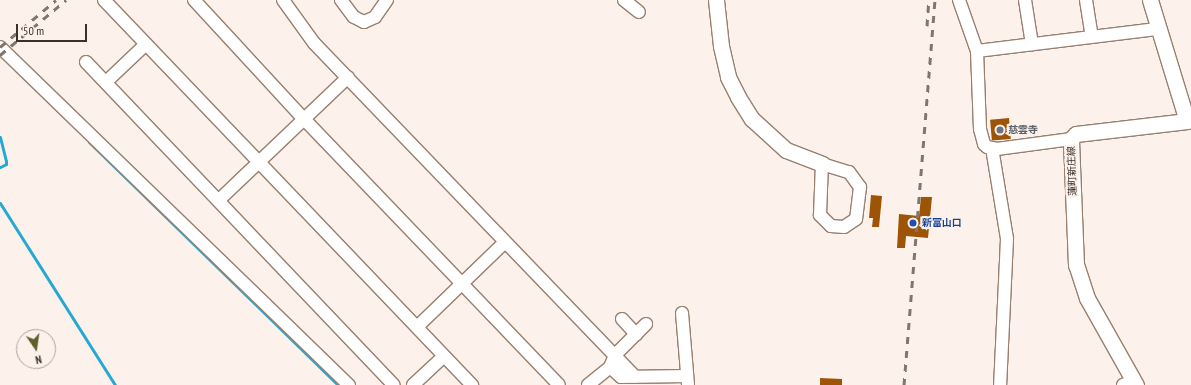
<!DOCTYPE html>
<html>
<head>
<meta charset="utf-8">
<style>
  body { margin:0 }
  #map { position:relative; width:1191px; height:385px; overflow:hidden; background:#fdf2eb; font-family:"PT Sans Narrow","Noto Sans JP",sans-serif }
  div>[style] { position:absolute }
  .stream>* { height:3px; margin:-1.5px; padding:0 1.5px; transform-origin:1.5px; border-radius:1.5px; background:#25a9d4 }
  .building>* { inset:0; background:#9d5407; transform-origin:0 0 }
  .roads { filter:drop-shadow(1px 0 #978070) drop-shadow(-1px 0 #978070) drop-shadow(0 1px #978070) drop-shadow(0 -1px #978070) }
  .minor>* { height:12px; margin:-6px; padding:0 6px; transform-origin:6px; border-radius:6px; background:#fff }
  .major>* { height:15px; margin:-7.5px; padding:0 7.5px; transform-origin:7.5px; border-radius:7.5px; background:#fff }
  .rail>* { height:3px; margin-top:-1.5px; transform-origin:0; background:repeating-linear-gradient(90deg,#80766f 0 7px,transparent 0 14px) }
  .dots>* { width:11px; height:11px; translate:-50% -50%; box-sizing:border-box; border:2px solid #fdf2eb; border-radius:50% }
  span { translate:-50% -50%; white-space:nowrap; text-align:center; line-height:1.15; -webkit-text-stroke:4px #fdf2eb; paint-order:stroke }
  .worship-label { font-size:10px; color:#5b616d; font-weight:700 }
  .left { translate:0 -50%; text-align:left }
  .street-label { font-size:10px; color:#3a3029 }
  .transit-label { font-size:10px; color:#164399; font-weight:700 }
  .north { position:absolute; left:16px; top:329px; width:40px; height:40px; box-sizing:border-box; background:#fdf2eb; border:1px solid #afa49d; border-radius:50%; rotate:167deg; font-size:11px; font-weight:700; line-height:16px; text-align:center; color:#3a3029 }
  .north::after { content:''; display:block; margin:auto; width:14px; height:18px; background:#5c602e; clip-path:polygon(50% 0,100% 100%,50% 72%,0 100%) }
  .scale { position:absolute; left:16px; top:24px; width:71px; height:18px; box-sizing:border-box; border:2px solid #3a3029; border-top:0; padding-left:5px; font-size:12px; line-height:14px; white-space:nowrap; color:#3a3029; -webkit-text-stroke:3px #fdf2eb; paint-order:stroke }
</style>
</head>
<body>
<div id="map">
  <div class="stream">
    <div style="left:0;top:137px;width:25px;rotate:76deg"></div>
    <div style="left:6px;top:161px;width:3px;rotate:90deg"></div>
    <div style="left:6px;top:164px;width:7px;rotate:153deg"></div>
    <div style="left:89px;top:142px;width:348px;rotate:44.3deg"></div>
    <div style="left:0;top:203px;width:215px;rotate:57.7deg"></div>
  </div>
  <div class="building">
    <div style="left:1009px;top:118px;width:21px;height:19px;rotate:85deg"></div>
    <div style="clip-path:polygon(871px 195px,882px 196px,879px 227px,872px 227px,873px 218px,869px 218px)"></div>
    <div style="clip-path:polygon(921px 197px,932px 197px,928px 238px,906px 236px,905px 248px,897px 248px,899px 214px,919px 216px)"></div>
    <div style="clip-path:polygon(820px 378px,842px 379px,842px 385px,820px 385px)"></div>
  </div>
  <div class="roads">
    <div class="minor">
      <div style="left:104px;top:0;width:533px;rotate:46.29deg"></div>
      <div style="left:194px;top:0;width:162px;rotate:47.3deg"></div>
      <div style="left:304px;top:119px;width:368px;rotate:46.2deg"></div>
      <div style="left:283px;top:0;width:53px;rotate:54.2deg"></div>
      <div style="left:314px;top:43px;width:463px;rotate:46.1deg"></div>
      <div style="left:341px;top:0;width:21px;rotate:53deg"></div>
      <div style="left:354px;top:17px;width:11px;rotate:27deg"></div>
      <div style="left:364px;top:22px;width:12px;rotate:-24deg"></div>
      <div style="left:375px;top:17px;width:21px;rotate:-55deg"></div>
      <div style="left:624px;top:0;width:19px;rotate:39deg"></div>
      <div style="left:959px;top:0;width:54px;rotate:70.6deg"></div>
      <div style="left:977px;top:51px;width:181px;rotate:-7deg"></div>
      <div style="left:1025px;top:0;width:45px;rotate:81deg"></div>
      <div style="left:1086px;top:0;width:37px;rotate:81deg"></div>
      <div style="left:0;top:47px;width:486px;rotate:44.1deg"></div>
      <div style="left:977px;top:51px;width:78px;rotate:87.8deg"></div>
      <div style="left:980px;top:129px;width:16px;rotate:75deg"></div>
      <div style="left:984px;top:144px;width:4px;rotate:45deg"></div>
      <div style="left:987px;top:147px;width:10px;rotate:11deg"></div>
      <div style="left:997px;top:149px;width:75px;rotate:-7.7deg"></div>
      <div style="left:86px;top:62px;width:446px;rotate:46.4deg"></div>
      <div style="left:106px;top:82px;width:55px;rotate:-43.5deg"></div>
      <div style="left:992px;top:148px;width:92px;rotate:80.6deg"></div>
      <div style="left:1007px;top:239px;width:146px;rotate:92.7deg"></div>
      <div style="left:822px;top:164px;width:28px;rotate:17deg"></div>
      <div style="left:849px;top:172px;width:19px;rotate:54deg"></div>
      <div style="left:860px;top:187px;width:32px;rotate:97deg"></div>
      <div style="left:856px;top:219px;width:14px;rotate:146deg"></div>
      <div style="left:844px;top:227px;width:13px;rotate:-176deg"></div>
      <div style="left:831px;top:226px;width:16px;rotate:-135deg"></div>
      <div style="left:820px;top:215px;width:51px;rotate:-87.8deg"></div>
      <div style="left:219px;top:200px;width:178px;rotate:-43.6deg"></div>
      <div style="left:682px;top:313px;width:72px;rotate:85.2deg"></div>
      <div style="left:622px;top:319px;width:21px;rotate:47deg"></div>
      <div style="left:417px;top:327px;width:122px;rotate:-44deg"></div>
      <div style="left:610px;top:367px;width:15px;rotate:42deg"></div>
      <div style="left:621px;top:377px;width:66px;rotate:-0.9deg"></div>
      <div style="left:413px;top:385px;width:42px;rotate:-43.1deg"></div>
      <div style="left:588px;top:385px;width:28px;rotate:-39deg"></div>
      <div style="left:610px;top:367px;width:13px;rotate:-67deg"></div>
      <div style="left:615px;top:355px;width:44px;rotate:-45deg"></div>
      <div style="left:1123px;top:385px;width:12px;rotate:-20deg"></div>
    </div>
    <div class="major">
      <div style="left:716px;top:0;width:46px;rotate:83.8deg"></div>
      <div style="left:721px;top:46px;width:32px;rotate:77deg"></div>
      <div style="left:728px;top:77px;width:22px;rotate:63deg"></div>
      <div style="left:738px;top:97px;width:26px;rotate:58deg"></div>
      <div style="left:752px;top:119px;width:46px;rotate:42.4deg"></div>
      <div style="left:786px;top:150px;width:39px;rotate:21deg"></div>
      <div style="left:1136px;top:385px;width:100px;rotate:-119.4deg"></div>
      <div style="left:1087px;top:298px;width:35px;rotate:-108deg"></div>
      <div style="left:1076px;top:265px;width:126px;rotate:-92.3deg"></div>
      <div style="left:1071px;top:139px;width:7px;rotate:-45deg"></div>
      <div style="left:1076px;top:134px;width:112px;rotate:-6.7deg"></div>
      <div style="left:1187px;top:121px;width:127px;rotate:-107deg"></div>
    </div>
  </div>
  <div class="rail">
    <div style="left:927px;top:26px;width:26px;rotate:-86deg"></div>
    <div style="left:0;top:47px;width:73px;rotate:-40deg"></div>
    <div style="left:0;top:55px;width:86px;rotate:-39.8deg"></div>
    <div style="left:904px;top:385px;width:386px;rotate:-85.4deg"></div>
  </div>
  <div class="dots">
    <div style="left:1000px;top:130px;background:#6b7280"></div>
    <div style="left:913px;top:223px;background:#1a4fb4"></div>
  </div>
  <div class="worship-label">
    <span class="left" style="left:1008px;top:130px">慈雲寺</span>
  </div>
  <div class="street-label">
    <span style="left:1072px;top:171px;rotate:-92deg">蓮町新庄線</span>
  </div>
  <div class="transit-label">
    <span class="left" style="left:922px;top:223px">新富山口</span>
  </div>
  <div class="north">N</div>
  <div class="scale">50 m</div>
</div>
</body>
</html>
